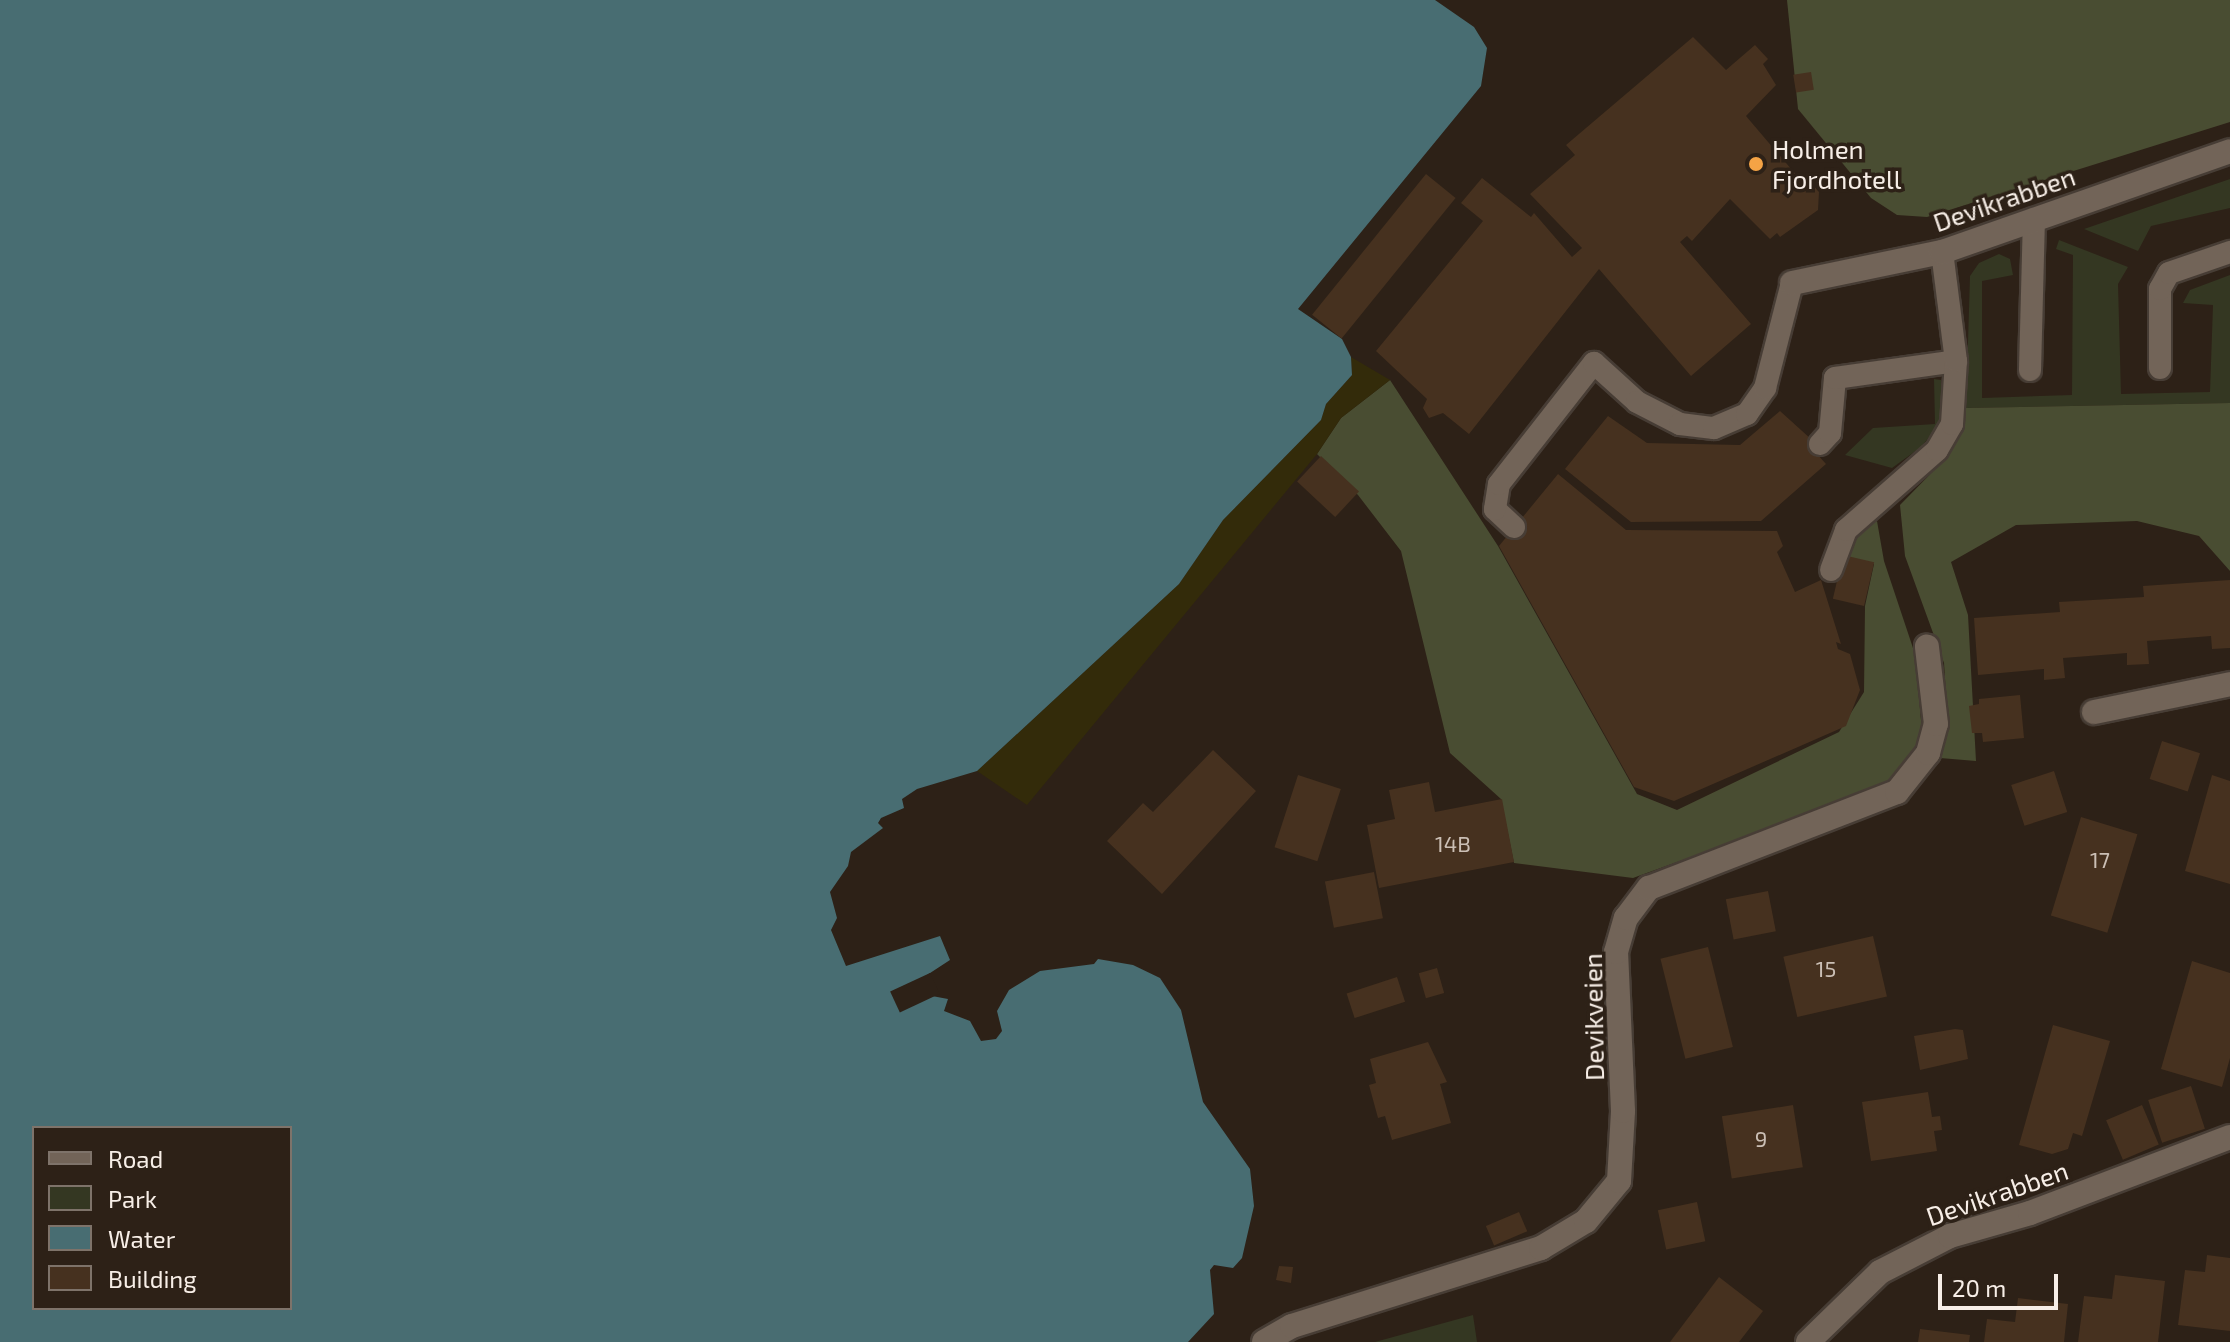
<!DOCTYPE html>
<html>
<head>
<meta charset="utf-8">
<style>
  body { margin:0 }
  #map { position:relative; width:2230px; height:1342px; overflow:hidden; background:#2d2117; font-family:"Exo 2",sans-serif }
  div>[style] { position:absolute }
  .green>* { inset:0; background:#343722 }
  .forest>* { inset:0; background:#494d32 }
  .sand>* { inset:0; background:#332b0a }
  .water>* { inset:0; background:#486d72 }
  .pier>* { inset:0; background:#2d2117; transform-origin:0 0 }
  .building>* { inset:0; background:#46311f; transform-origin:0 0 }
  .roads { filter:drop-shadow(2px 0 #473d35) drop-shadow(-2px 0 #473d35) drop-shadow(0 2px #473d35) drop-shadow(0 -2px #473d35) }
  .lane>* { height:22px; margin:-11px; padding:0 11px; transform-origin:11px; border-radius:11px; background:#726458 }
  .street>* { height:24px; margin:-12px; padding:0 12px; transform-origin:12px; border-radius:12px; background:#726458 }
  .dots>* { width:22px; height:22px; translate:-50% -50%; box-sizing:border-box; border:4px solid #2d2117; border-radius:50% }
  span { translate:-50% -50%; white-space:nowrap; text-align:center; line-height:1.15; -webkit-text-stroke:7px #2d2117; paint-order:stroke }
  .number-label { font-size:22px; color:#cbbfb5 }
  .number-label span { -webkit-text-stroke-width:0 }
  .poi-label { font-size:26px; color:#f7eee7 }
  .left { translate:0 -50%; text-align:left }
  .street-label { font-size:26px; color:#f7eee7 }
  .legend { position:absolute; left:32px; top:1126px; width:260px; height:184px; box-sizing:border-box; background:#2d2117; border:2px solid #7e736a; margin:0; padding:10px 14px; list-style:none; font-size:24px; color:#f7eee7 }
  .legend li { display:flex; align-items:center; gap:16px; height:40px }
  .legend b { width:40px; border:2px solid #7e736a }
  .scale { position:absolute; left:1938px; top:1274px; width:120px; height:36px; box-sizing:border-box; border:4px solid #f7eee7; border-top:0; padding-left:10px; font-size:24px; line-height:28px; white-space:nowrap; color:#f7eee7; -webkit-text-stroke:6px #2d2117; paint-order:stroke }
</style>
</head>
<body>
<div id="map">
  <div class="green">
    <div style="clip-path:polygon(2230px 179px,2230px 208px,2151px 226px,2138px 251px,2084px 229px)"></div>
    <div style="clip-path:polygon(2059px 240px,2128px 267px,2118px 284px,2121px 394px,2210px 392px,2213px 305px,2183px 303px,2190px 290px,2230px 275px,2230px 403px,1966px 408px,1970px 276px,1979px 263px,1999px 254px,2010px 259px,2013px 275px,1982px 281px,1982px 398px,2072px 395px,2073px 255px,2056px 249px)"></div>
    <div style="clip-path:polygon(1934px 379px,1941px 380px,1942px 421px,1921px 447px,1892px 468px,1845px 455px,1873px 428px,1935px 424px)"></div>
    <div style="clip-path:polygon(1473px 1315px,1477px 1342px,1375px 1342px)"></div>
  </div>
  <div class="forest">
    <div style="clip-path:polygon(1787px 0,2230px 0,2230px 122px,1927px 217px,1897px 215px,1871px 198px,1798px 109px)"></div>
    <div style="clip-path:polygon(1390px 380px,1498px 546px,1637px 794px,1677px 810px,1839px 732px,1864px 692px,1865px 606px,1874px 564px,1845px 556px,1860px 531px,1877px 521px,1884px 561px,1915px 654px,1922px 731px,1911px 761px,1882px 788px,1633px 878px,1514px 863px,1501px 799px,1450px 753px,1401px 551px,1358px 495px,1317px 454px,1341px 418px)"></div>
    <div style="clip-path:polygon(2230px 403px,2230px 571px,2199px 536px,2137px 521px,2016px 525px,1951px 562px,1968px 615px,1976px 761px,1940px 758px,1948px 727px,1944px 663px,1905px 556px,1900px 505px,1945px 459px,1966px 408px)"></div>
  </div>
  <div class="sand">
    <div style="clip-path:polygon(1351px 357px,1390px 380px,1341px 418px,1317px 454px,1027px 805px,977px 771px,1179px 584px,1223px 520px,1321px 420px,1326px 404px,1352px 375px)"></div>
  </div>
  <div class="water">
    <div style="clip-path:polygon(evenodd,0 0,1435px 0,1474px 27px,1487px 48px,1481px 86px,1298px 309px,1342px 339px,1351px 357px,1352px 375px,1326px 404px,1321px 420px,1223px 520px,1179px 584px,977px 771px,917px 789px,902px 799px,904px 808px,881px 818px,878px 823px,883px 828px,851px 852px,848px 866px,830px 892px,837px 918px,831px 930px,846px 966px,940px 936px,950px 960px,927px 975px,932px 996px,948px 999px,944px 1011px,970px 1021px,981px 1041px,996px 1039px,1002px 1031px,997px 1011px,1009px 990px,1040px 971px,1094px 964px,1098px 959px,1133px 965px,1160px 978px,1181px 1010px,1203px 1102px,1250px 1169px,1254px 1206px,1242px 1258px,1233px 1268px,1214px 1265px,1210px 1270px,1214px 1314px,1188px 1342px,0 1342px,0 0,34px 1128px,290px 1128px,290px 1308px,34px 1308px,34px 1128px)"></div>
  </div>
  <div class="pier">
    <div style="left:930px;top:973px;width:23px;height:44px;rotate:65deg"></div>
  </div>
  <div class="building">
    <div style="clip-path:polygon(1693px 37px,1726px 70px,1755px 45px,1768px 59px,1763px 64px,1776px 85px,1746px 116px,1798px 177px,1802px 173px,1819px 192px,1818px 210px,1780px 237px,1777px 233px,1770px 239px,1730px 199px,1692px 241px,1687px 236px,1680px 242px,1751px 324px,1691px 376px,1599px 269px,1469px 434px,1443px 413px,1429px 418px,1423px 408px,1427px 399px,1376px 351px,1483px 221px,1461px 203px,1482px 178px,1531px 217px,1534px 213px,1572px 257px,1582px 248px,1530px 194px,1575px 155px,1566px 145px)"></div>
    <div style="left:1811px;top:72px;width:18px;height:18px;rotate:81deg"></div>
    <div style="left:1426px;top:174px;width:38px;height:181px;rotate:39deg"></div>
    <div style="clip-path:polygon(1780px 411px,1822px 449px,1817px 454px,1826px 464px,1761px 521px,1631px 522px,1565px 469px,1608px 416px,1647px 443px,1740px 445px)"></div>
    <div style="left:1321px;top:456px;width:52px;height:35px;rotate:43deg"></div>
    <div style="clip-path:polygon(1558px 474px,1626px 530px,1777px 531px,1783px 546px,1777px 552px,1795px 592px,1821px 580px,1841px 644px,1836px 642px,1838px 649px,1850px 654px,1860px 690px,1846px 726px,1674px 801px,1634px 787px,1499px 546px)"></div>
    <div style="left:1843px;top:555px;width:32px;height:45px;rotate:13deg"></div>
    <div style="clip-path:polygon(2230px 580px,2230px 648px,2212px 649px,2211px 636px,2147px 641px,2149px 664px,2127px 665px,2127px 653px,2063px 658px,2065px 678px,2044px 680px,2044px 669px,1978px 675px,1974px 618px,2060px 612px,2059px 602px,2144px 597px,2143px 586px)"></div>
    <div style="clip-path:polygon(2020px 695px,2024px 738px,1983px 742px,1982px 733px,1972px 733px,1969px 706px,1979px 704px,1979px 699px)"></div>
    <div style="left:2162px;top:741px;width:40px;height:40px;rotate:18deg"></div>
    <div style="clip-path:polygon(1213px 750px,1256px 791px,1162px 894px,1107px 841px,1143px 803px,1153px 812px)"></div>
    <div style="left:2054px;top:771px;width:43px;height:45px;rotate:72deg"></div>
    <div style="left:1298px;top:775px;width:45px;height:76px;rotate:18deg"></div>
    <div style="clip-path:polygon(2212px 775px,2230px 781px,2230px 884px,2185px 871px)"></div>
    <div style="clip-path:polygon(1429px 782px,1435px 812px,1502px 799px,1514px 862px,1379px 888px,1367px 825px,1395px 819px,1389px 790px)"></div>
    <div style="left:2081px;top:817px;width:59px;height:103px;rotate:17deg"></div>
    <div style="left:1374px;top:872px;width:47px;height:50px;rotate:79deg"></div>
    <div style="left:1768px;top:891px;width:41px;height:43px;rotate:79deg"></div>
    <div style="left:1873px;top:936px;width:62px;height:92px;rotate:77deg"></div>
    <div style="left:1708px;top:947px;width:103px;height:49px;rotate:76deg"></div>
    <div style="clip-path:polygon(2192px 961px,2230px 973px,2230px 1058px,2222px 1087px,2161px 1069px)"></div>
    <div style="left:1437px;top:968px;width:26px;height:19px;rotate:74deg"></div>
    <div style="left:1397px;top:977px;width:26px;height:53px;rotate:72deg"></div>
    <div style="clip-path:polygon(2053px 1025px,2110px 1041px,2082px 1136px,2073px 1133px,2068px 1149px,2052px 1154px,2019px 1145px)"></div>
    <div style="clip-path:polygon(1955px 1029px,1963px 1030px,1968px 1059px,1920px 1070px,1914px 1036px)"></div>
    <div style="clip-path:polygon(1428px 1042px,1447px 1082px,1440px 1084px,1451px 1123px,1392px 1140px,1385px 1116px,1378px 1118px,1369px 1085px,1376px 1083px,1370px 1059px)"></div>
    <div style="left:2191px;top:1086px;width:45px;height:45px;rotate:72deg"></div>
    <div style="clip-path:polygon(1928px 1092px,1932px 1117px,1940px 1116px,1942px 1130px,1934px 1131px,1937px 1151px,1871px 1161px,1862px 1102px)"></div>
    <div style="left:1793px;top:1105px;width:63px;height:72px;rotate:81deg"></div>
    <div style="left:2142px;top:1105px;width:43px;height:39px;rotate:67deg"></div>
    <div style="left:1697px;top:1202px;width:40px;height:40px;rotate:78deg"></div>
    <div style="left:1519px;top:1212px;width:21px;height:36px;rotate:67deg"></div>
    <div style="clip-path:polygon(2207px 1255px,2230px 1258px,2230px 1331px,2178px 1325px,2185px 1270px,2205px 1272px)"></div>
    <div style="clip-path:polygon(1279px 1266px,1293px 1267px,1291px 1283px,1276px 1280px)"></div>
    <div style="clip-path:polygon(2115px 1275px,2165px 1281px,2158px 1342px,2078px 1342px,2084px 1296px,2112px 1299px)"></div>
    <div style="clip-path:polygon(1719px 1277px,1763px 1311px,1739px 1342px,1670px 1342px)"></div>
    <div style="clip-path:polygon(2018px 1298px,2068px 1304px,2064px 1342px,1984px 1342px,1987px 1319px,2015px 1322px)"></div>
    <div style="clip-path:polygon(1920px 1329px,1970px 1335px,1969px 1342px,1918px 1342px)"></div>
  </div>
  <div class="roads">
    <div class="lane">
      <div style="left:2160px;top:368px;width:79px;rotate:-90deg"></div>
      <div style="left:2160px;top:289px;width:18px;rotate:-61deg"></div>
      <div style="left:2169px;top:273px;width:65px;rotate:-19deg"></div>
      <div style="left:2030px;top:370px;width:151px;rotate:-88.5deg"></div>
      <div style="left:1820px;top:444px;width:15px;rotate:-48deg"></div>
      <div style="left:1830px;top:433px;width:55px;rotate:-84.8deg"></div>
      <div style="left:1835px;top:378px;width:122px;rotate:-8deg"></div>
      <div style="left:1514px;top:527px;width:26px;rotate:-137deg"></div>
      <div style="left:1495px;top:509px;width:25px;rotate:-81deg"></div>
      <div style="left:1499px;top:484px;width:154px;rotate:-51.9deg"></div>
      <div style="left:1594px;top:363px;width:58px;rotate:42.2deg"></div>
      <div style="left:1637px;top:402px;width:48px;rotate:27.1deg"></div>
      <div style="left:1680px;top:424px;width:34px;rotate:7deg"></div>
      <div style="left:1714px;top:428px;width:36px;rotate:-23deg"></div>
      <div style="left:1747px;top:414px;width:32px;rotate:-55deg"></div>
      <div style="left:1765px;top:388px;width:108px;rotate:-75.6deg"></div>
      <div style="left:1831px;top:570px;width:43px;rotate:-69.4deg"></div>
      <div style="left:1846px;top:530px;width:121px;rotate:-41.3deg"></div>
      <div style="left:1937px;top:450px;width:30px;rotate:-60deg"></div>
      <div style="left:1952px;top:424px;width:63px;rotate:-86.4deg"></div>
      <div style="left:1956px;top:361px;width:110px;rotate:-97.3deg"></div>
    </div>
    <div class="street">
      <div style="left:1792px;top:283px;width:153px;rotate:-11.7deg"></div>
      <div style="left:1942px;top:252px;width:305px;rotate:-19.3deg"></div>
      <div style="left:2094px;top:712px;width:139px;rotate:-11.6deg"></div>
      <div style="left:1264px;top:1342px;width:32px;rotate:-30deg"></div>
      <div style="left:1292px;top:1326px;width:261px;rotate:-17.4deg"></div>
      <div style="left:1541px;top:1248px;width:52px;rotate:-31deg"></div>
      <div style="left:1586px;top:1221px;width:52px;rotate:-50.5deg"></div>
      <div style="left:1619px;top:1181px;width:70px;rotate:-86.7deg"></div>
      <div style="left:1623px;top:1111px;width:159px;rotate:-92.5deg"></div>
      <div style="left:1616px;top:952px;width:35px;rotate:-74deg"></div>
      <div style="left:1626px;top:918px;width:38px;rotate:-53deg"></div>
      <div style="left:1649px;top:888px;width:266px;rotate:-21.2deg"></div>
      <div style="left:1897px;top:792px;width:50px;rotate:-51.5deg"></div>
      <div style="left:1928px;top:753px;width:30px;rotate:-75deg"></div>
      <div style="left:1936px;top:724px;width:78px;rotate:-96.7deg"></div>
      <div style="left:1808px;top:1342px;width:100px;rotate:-44.2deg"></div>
      <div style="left:1880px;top:1272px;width:79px;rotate:-27.2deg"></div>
      <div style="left:1950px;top:1236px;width:83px;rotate:-16deg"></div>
      <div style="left:2030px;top:1213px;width:214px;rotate:-20.8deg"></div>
    </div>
  </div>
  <div class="dots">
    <div style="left:1756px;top:164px;background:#f5a345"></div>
  </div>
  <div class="number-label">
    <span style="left:1453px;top:844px">14B</span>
    <span style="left:2100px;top:860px">17</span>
    <span style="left:1826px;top:969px">15</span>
    <span style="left:1761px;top:1139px">9</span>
  </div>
  <div class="poi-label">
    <span class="left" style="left:1772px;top:164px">Holmen<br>Fjordhotell</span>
  </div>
  <div class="street-label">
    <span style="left:2004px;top:199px;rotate:-19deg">Devikrabben</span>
    <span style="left:1593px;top:1017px;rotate:-91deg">Devikveien</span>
    <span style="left:1997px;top:1193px;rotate:-19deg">Devikrabben</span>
  </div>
  <ul class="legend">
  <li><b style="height:10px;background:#726458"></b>Road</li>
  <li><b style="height:22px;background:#343722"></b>Park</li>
  <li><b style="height:22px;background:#486d72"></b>Water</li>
  <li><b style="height:22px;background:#46311f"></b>Building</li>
  </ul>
  <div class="scale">20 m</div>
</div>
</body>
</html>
